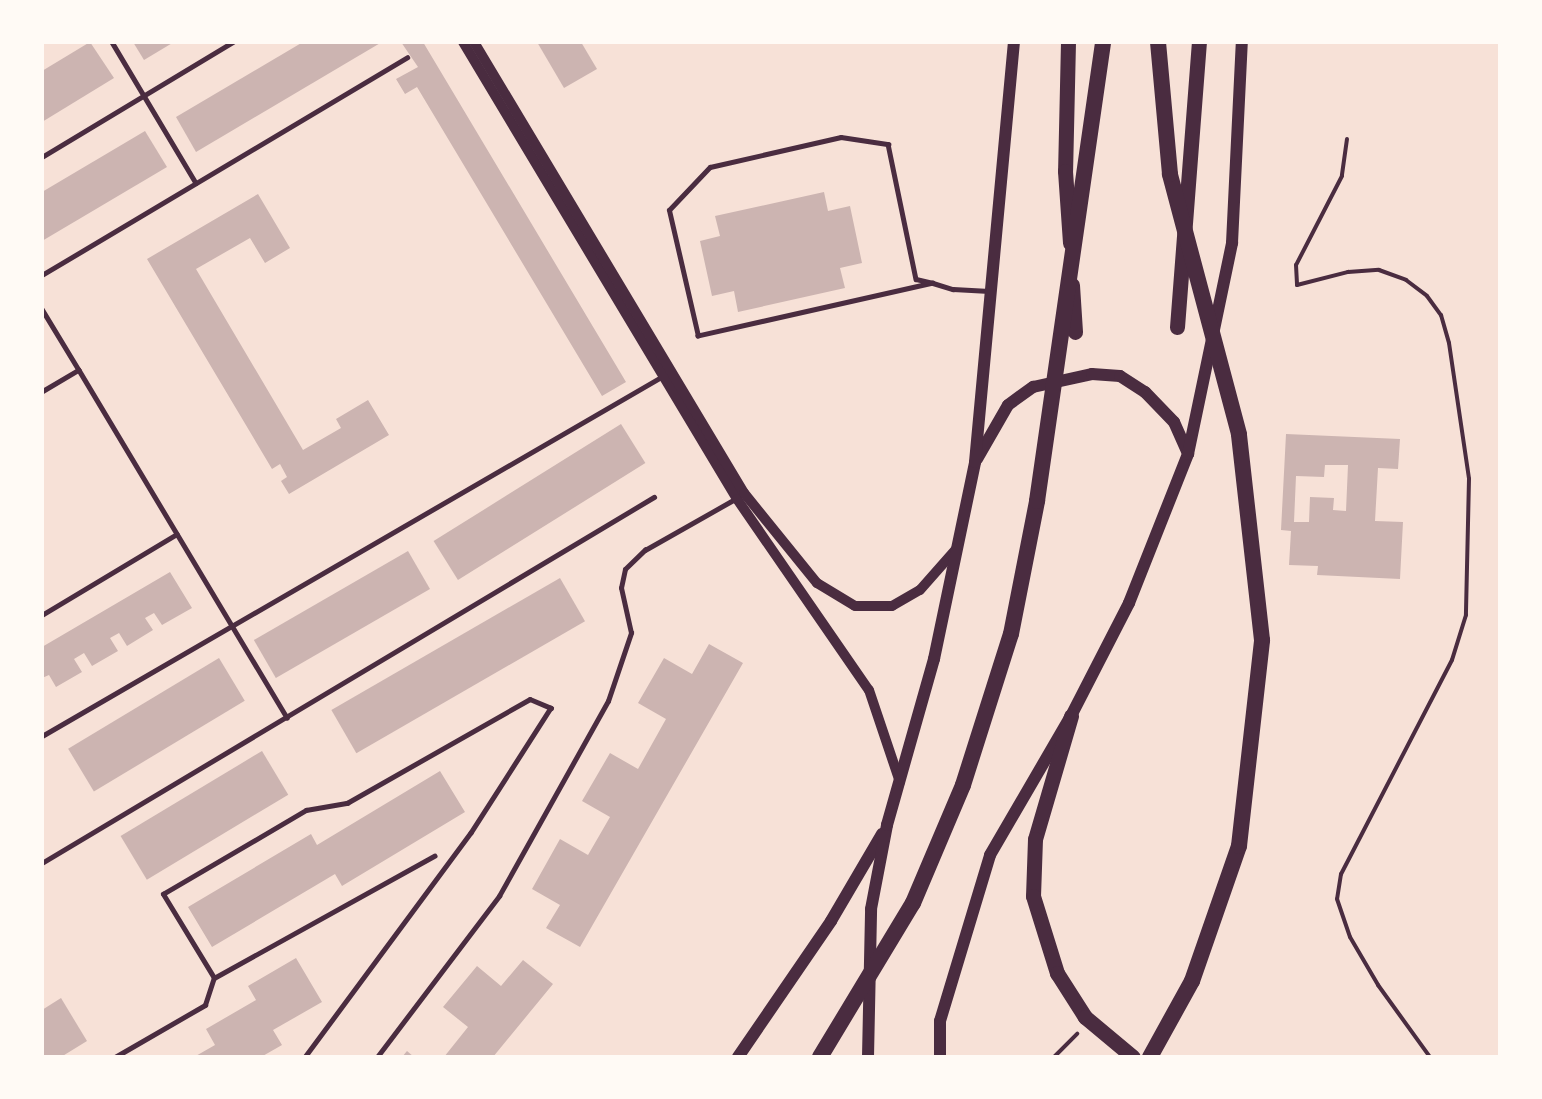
<!DOCTYPE html>
<html>
<head>
<meta charset="utf-8">
<style>
  body { margin:0 }
  #map { position:relative; width:1542px; height:1099px; overflow:hidden; background:#f7e1d7; font-family:Rubik,sans-serif }
  div>[style] { position:absolute }
  .building>* { inset:0; background:#ccb4b1; transform-origin:0 0 }
  .path>* { height:4px; margin:-2px; padding:0 2px; transform-origin:2px; border-radius:2px; background:#4a2c40 }
  .service>* { height:4.5px; margin:-2.25px; padding:0 2.25px; transform-origin:2.25px; border-radius:2.25px; background:#4a2c40 }
  .tertiary>* { height:10px; margin:-5px; padding:0 5px; transform-origin:5px; border-radius:5px; background:#4a2c40 }
  .secondary>* { height:12px; margin:-6px; padding:0 6px; transform-origin:6px; border-radius:6px; background:#4a2c40 }
  .primary>* { height:15px; margin:-7.5px; padding:0 7.5px; transform-origin:7.5px; border-radius:7.5px; background:#4a2c40 }
  .trunk>* { height:16px; margin:-8px; padding:0 8px; transform-origin:8px; border-radius:8px; background:#4a2c40 }
  span { translate:-50% -50%; white-space:nowrap; text-align:center; line-height:1.15; -webkit-text-stroke:4.5px #fffaf5; paint-order:stroke }
  .frame { position:absolute; inset:0; border:44px solid #fffaf5; pointer-events:none }
</style>
</head>
<body>
<div id="map">
  <div class="building">
    <div style="clip-path:polygon(90px 42px,114px 78px,42px 122px,42px 71px)"></div>
    <div style="clip-path:polygon(133px 42px,174px 42px,144px 60px)"></div>
    <div style="clip-path:polygon(303px 42px,382px 42px,196px 152px,176px 117px)"></div>
    <div style="clip-path:polygon(401px 42px,423px 42px,626px 382px,602px 396px,417px 87px,405px 94px,396px 79px,418px 67px)"></div>
    <div style="clip-path:polygon(537px 42px,581px 42px,597px 69px,564px 88px)"></div>
    <div style="clip-path:polygon(145px 131px,167px 167px,42px 241px,42px 192px)"></div>
    <div style="clip-path:polygon(824px 192px,828px 211px,850px 206px,862px 263px,840px 268px,845px 288px,738px 312px,734px 291px,712px 296px,700px 241px,720px 236px,715px 216px)"></div>
    <div style="clip-path:polygon(258px 194px,290px 248px,265px 263px,250px 238px,196px 269px,303px 450px,341px 428px,336px 419px,368px 400px,389px 435px,289px 494px,281px 481px,287px 477px,280px 464px,272px 469px,147px 259px)"></div>
    <div style="left:621px;top:424px;width:46px;height:221px;rotate:58deg"></div>
    <div style="clip-path:polygon(evenodd,1286px 434px,1400px 439px,1398px 469px,1378px 468px,1375px 521px,1403px 522px,1400px 579px,1317px 575px,1318px 566px,1289px 565px,1291px 531px,1281px 530px,1286px 434px,1325px 465px,1348px 465px,1346px 511px,1333px 510px,1334px 498px,1310px 497px,1309px 522px,1294px 522px,1296px 476px,1324px 477px,1325px 465px)"></div>
    <div style="left:408px;top:551px;width:44px;height:178px;rotate:60deg"></div>
    <div style="clip-path:polygon(170px 572px,192px 608px,162px 625px,154px 613px,145px 618px,153px 630px,127px 646px,119px 633px,110px 638px,118px 651px,92px 666px,84px 653px,74px 659px,82px 672px,56px 687px,49px 675px,42px 678px,42px 647px)"></div>
    <div style="left:560px;top:578px;width:50px;height:264px;rotate:60deg"></div>
    <div style="clip-path:polygon(709px 644px,743px 663px,580px 947px,546px 928px,560px 905px,532px 889px,560px 839px,588px 855px,610px 817px,582px 801px,610px 753px,638px 769px,666px 719px,638px 703px,664px 658px,692px 674px)"></div>
    <div style="left:219px;top:658px;width:50px;height:176px;rotate:59deg"></div>
    <div style="left:262px;top:751px;width:51px;height:165px;rotate:59deg"></div>
    <div style="clip-path:polygon(440px 771px,465px 812px,342px 886px,335px 874px,212px 947px,188px 907px,311px 834px,317px 845px)"></div>
    <div style="clip-path:polygon(296px 958px,322px 1002px,273px 1030px,282px 1045px,261px 1057px,194px 1057px,215px 1045px,206px 1029px,256px 1000px,248px 986px)"></div>
    <div style="clip-path:polygon(523px 960px,553px 984px,493px 1057px,444px 1057px,468px 1027px,443px 1007px,477px 966px,501px 986px)"></div>
    <div style="clip-path:polygon(61px 998px,87px 1041px,61px 1057px,42px 1057px,42px 1010px)"></div>
    <div style="clip-path:polygon(407px 1051px,414px 1057px,402px 1057px)"></div>
  </div>
  <div class="path">
    <div style="left:1347px;top:139px;width:37px;rotate:98deg"></div>
    <div style="left:1342px;top:176px;width:100px;rotate:117.3deg"></div>
    <div style="left:1296px;top:265px;width:20px;rotate:87deg"></div>
    <div style="left:1297px;top:285px;width:53px;rotate:-14.3deg"></div>
    <div style="left:1348px;top:272px;width:31px;rotate:-4deg"></div>
    <div style="left:1379px;top:270px;width:29px;rotate:20deg"></div>
    <div style="left:1406px;top:280px;width:26px;rotate:37deg"></div>
    <div style="left:1427px;top:296px;width:24px;rotate:54deg"></div>
    <div style="left:1441px;top:315px;width:29px;rotate:74deg"></div>
    <div style="left:1449px;top:343px;width:137px;rotate:81.6deg"></div>
    <div style="left:1469px;top:479px;width:136px;rotate:91.3deg"></div>
    <div style="left:1466px;top:615px;width:47px;rotate:107.3deg"></div>
    <div style="left:1452px;top:660px;width:241px;rotate:117.4deg"></div>
    <div style="left:1341px;top:874px;width:25px;rotate:99deg"></div>
    <div style="left:1337px;top:899px;width:40px;rotate:71.1deg"></div>
    <div style="left:1350px;top:937px;width:56px;rotate:59.7deg"></div>
    <div style="left:1378px;top:985px;width:89px;rotate:54.2deg"></div>
    <div style="left:1054px;top:1057px;width:33px;rotate:-45deg"></div>
  </div>
  <div class="service">
    <div style="left:112px;top:42px;width:164px;rotate:59.2deg"></div>
    <div style="left:42px;top:157px;width:223px;rotate:-31.1deg"></div>
    <div style="left:42px;top:275px;width:425px;rotate:-30.8deg"></div>
    <div style="left:933px;top:283px;width:241px;rotate:167.3deg"></div>
    <div style="left:698px;top:336px;width:129px;rotate:-103deg"></div>
    <div style="left:669px;top:210px;width:59px;rotate:-46.4deg"></div>
    <div style="left:710px;top:167px;width:134px;rotate:-12.9deg"></div>
    <div style="left:841px;top:137px;width:48px;rotate:8.5deg"></div>
    <div style="left:888px;top:144px;width:138px;rotate:78.3deg"></div>
    <div style="left:916px;top:279px;width:17px;rotate:13deg"></div>
    <div style="left:933px;top:283px;width:21px;rotate:17deg"></div>
    <div style="left:953px;top:289px;width:36px;rotate:3deg"></div>
    <div style="left:42px;top:309px;width:71px;rotate:58.8deg"></div>
    <div style="left:79px;top:370px;width:43px;rotate:149.3deg"></div>
    <div style="left:79px;top:370px;width:405px;rotate:59.1deg"></div>
    <div style="left:42px;top:615px;width:157px;rotate:-31deg"></div>
    <div style="left:42px;top:736px;width:718px;rotate:-30.1deg"></div>
    <div style="left:42px;top:863px;width:713px;rotate:-30.88deg"></div>
    <div style="left:214px;top:978px;width:98px;rotate:-121.3deg"></div>
    <div style="left:163px;top:894px;width:166px;rotate:-30.4deg"></div>
    <div style="left:306px;top:810px;width:42px;rotate:-9.7deg"></div>
    <div style="left:347px;top:803px;width:210px;rotate:-29.6deg"></div>
    <div style="left:530px;top:699px;width:23px;rotate:23deg"></div>
    <div style="left:551px;top:708px;width:148px;rotate:122.6deg"></div>
    <div style="left:471px;top:833px;width:279px;rotate:126.5deg"></div>
    <div style="left:115px;top:1057px;width:104px;rotate:-30deg"></div>
    <div style="left:205px;top:1005px;width:28px;rotate:-72deg"></div>
    <div style="left:214px;top:978px;width:252px;rotate:-29deg"></div>
    <div style="left:377px;top:1057px;width:202px;rotate:-52.8deg"></div>
    <div style="left:499px;top:896px;width:223px;rotate:-60.8deg"></div>
    <div style="left:608px;top:701px;width:72px;rotate:-71.3deg"></div>
    <div style="left:631px;top:633px;width:46px;rotate:-102.5deg"></div>
    <div style="left:621px;top:588px;width:19px;rotate:-78deg"></div>
    <div style="left:625px;top:569px;width:28px;rotate:-44deg"></div>
    <div style="left:645px;top:550px;width:106px;rotate:-29.5deg"></div>
  </div>
  <div class="tertiary">
    <div style="left:463px;top:42px;width:533px;rotate:59.05deg"></div>
    <div style="left:737px;top:499px;width:232px;rotate:55.4deg"></div>
    <div style="left:869px;top:690px;width:97px;rotate:71.4deg"></div>
    <div style="left:474px;top:42px;width:526px;rotate:59.09deg"></div>
    <div style="left:744px;top:493px;width:116px;rotate:51deg"></div>
    <div style="left:817px;top:583px;width:44px;rotate:31.2deg"></div>
    <div style="left:855px;top:606px;width:37px"></div>
    <div style="left:892px;top:606px;width:32px;rotate:-30deg"></div>
    <div style="left:920px;top:590px;width:56px;rotate:-48.6deg"></div>
  </div>
  <div class="secondary">
    <div style="left:977px;top:459px;width:62px;rotate:-60.1deg"></div>
    <div style="left:1008px;top:405px;width:31px;rotate:-36deg"></div>
    <div style="left:1033px;top:387px;width:60px;rotate:-12.4deg"></div>
    <div style="left:1092px;top:374px;width:28px;rotate:4deg"></div>
    <div style="left:1120px;top:376px;width:30px;rotate:33deg"></div>
    <div style="left:1145px;top:392px;width:42px;rotate:46deg"></div>
    <div style="left:1174px;top:422px;width:35px;rotate:66deg"></div>
    <div style="left:738px;top:1057px;width:165px;rotate:-55.6deg"></div>
    <div style="left:831px;top:921px;width:101px;rotate:-59.6deg"></div>
    <div style="left:868px;top:1057px;width:148px;rotate:-88.8deg"></div>
    <div style="left:871px;top:909px;width:86px;rotate:-79.2deg"></div>
    <div style="left:887px;top:825px;width:173px;rotate:-74.2deg"></div>
    <div style="left:934px;top:659px;width:201px;rotate:-78.2deg"></div>
    <div style="left:975px;top:462px;width:422px;rotate:-84.7deg"></div>
    <div style="left:940px;top:1057px;width:36px;rotate:-90deg"></div>
    <div style="left:940px;top:1021px;width:173px;rotate:-73.2deg"></div>
    <div style="left:990px;top:855px;width:161px;rotate:-59.8deg"></div>
    <div style="left:1071px;top:716px;width:127px;rotate:-62.8deg"></div>
    <div style="left:1129px;top:603px;width:160px;rotate:-68.4deg"></div>
    <div style="left:1188px;top:454px;width:216px;rotate:-78.2deg"></div>
    <div style="left:1232px;top:243px;width:201px;rotate:-87.2deg"></div>
  </div>
  <div class="primary">
    <div style="left:1068px;top:42px;width:129px;rotate:91.3deg"></div>
    <div style="left:1065px;top:171px;width:72px;rotate:86deg"></div>
    <div style="left:1072px;top:285px;width:47px;rotate:86.3deg"></div>
    <div style="left:1177px;top:327px;width:286px;rotate:-85.6deg"></div>
    <div style="left:1071px;top:716px;width:128px;rotate:106.3deg"></div>
    <div style="left:1035px;top:839px;width:57px;rotate:92deg"></div>
    <div style="left:1033px;top:896px;width:81px;rotate:72.7deg"></div>
    <div style="left:1057px;top:973px;width:52px;rotate:57.5deg"></div>
    <div style="left:1085px;top:1017px;width:62px;rotate:39.8deg"></div>
  </div>
  <div class="trunk">
    <div style="left:820px;top:1057px;width:180px;rotate:-58.9deg"></div>
    <div style="left:913px;top:903px;width:128px;rotate:-67deg"></div>
    <div style="left:963px;top:785px;width:158px;rotate:-72.4deg"></div>
    <div style="left:1011px;top:634px;width:136px;rotate:-78.9deg"></div>
    <div style="left:1037px;top:501px;width:464px;rotate:-81.8deg"></div>
    <div style="left:1150px;top:1057px;width:87px;rotate:-61.1deg"></div>
    <div style="left:1192px;top:981px;width:143px;rotate:-70.8deg"></div>
    <div style="left:1239px;top:846px;width:207px;rotate:-83.6deg"></div>
    <div style="left:1262px;top:640px;width:207px;rotate:-96.4deg"></div>
    <div style="left:1239px;top:434px;width:269px;rotate:-104.9deg"></div>
    <div style="left:1170px;top:174px;width:133px;rotate:-95.2deg"></div>
  </div>
  <div class="frame"></div>
</div>
</body>
</html>
